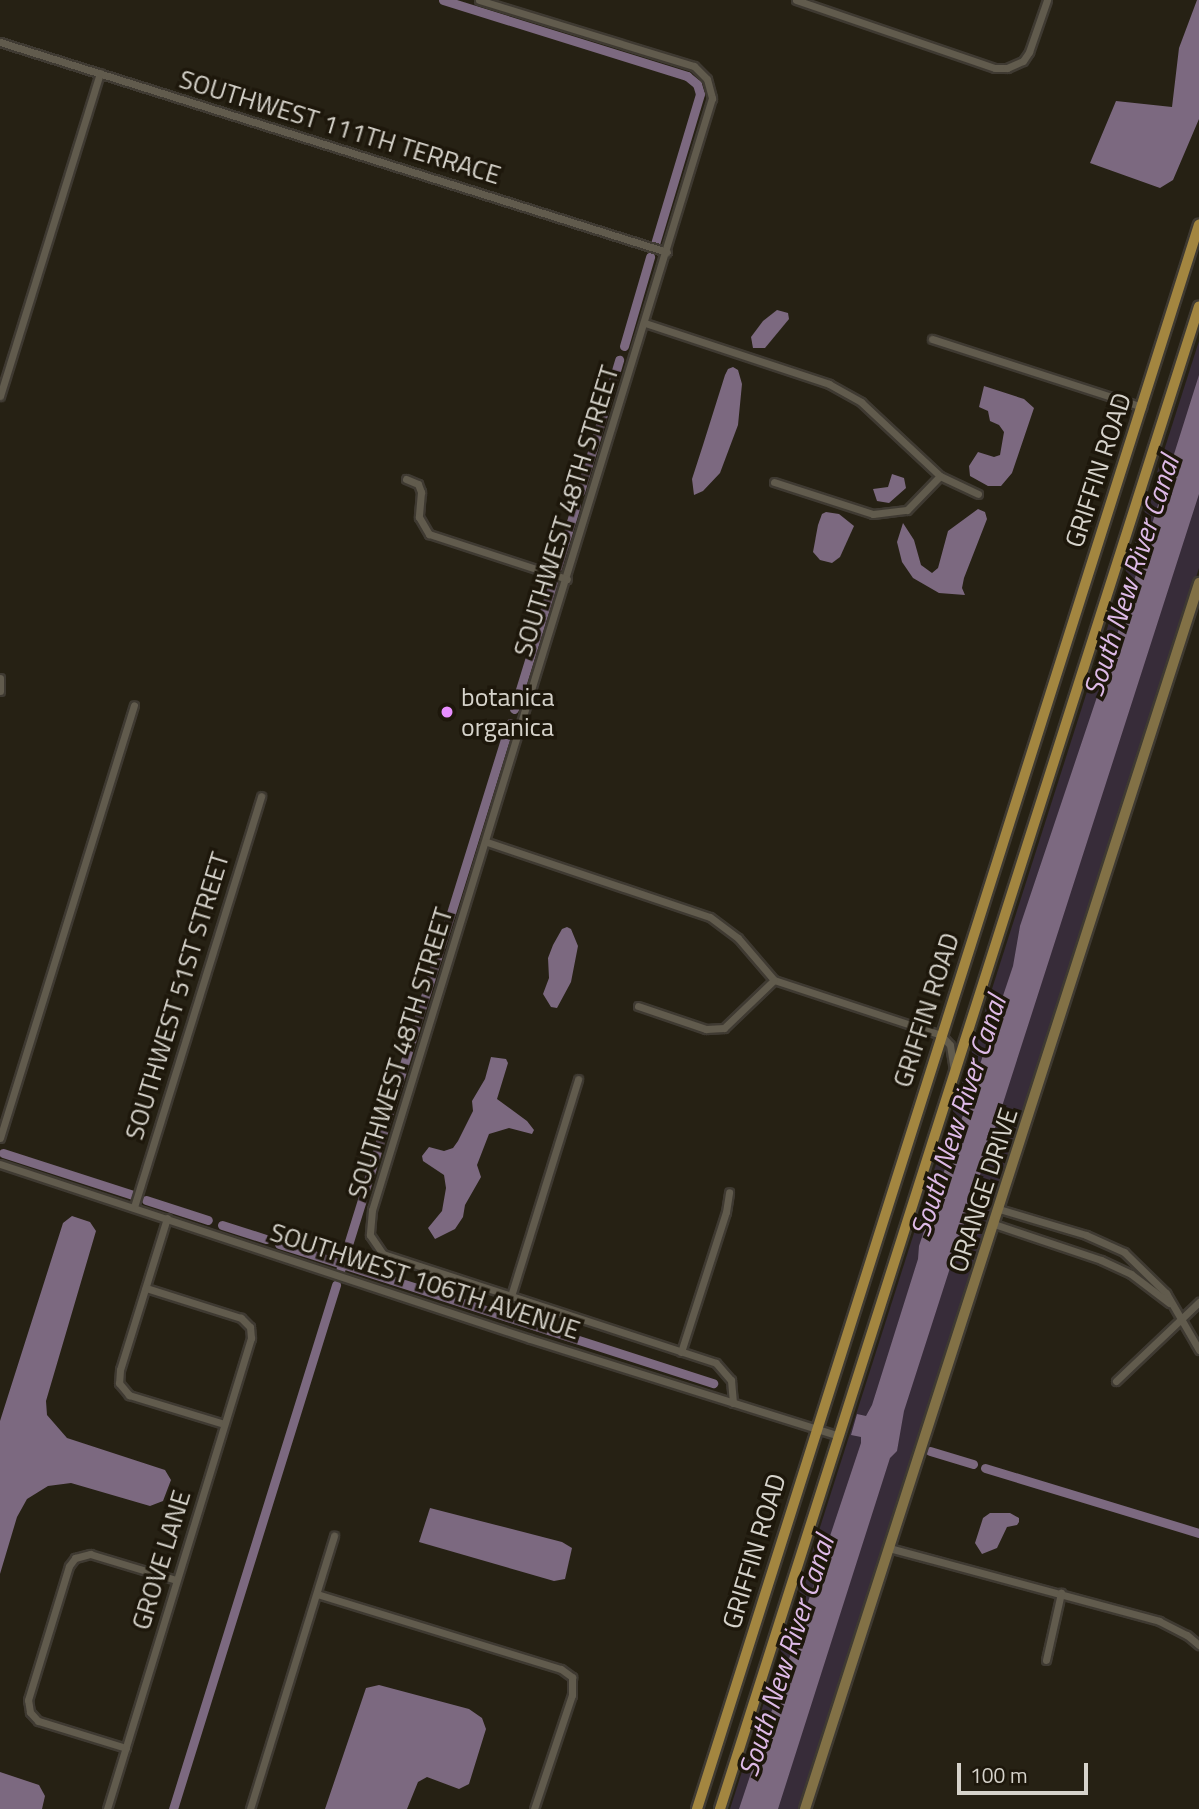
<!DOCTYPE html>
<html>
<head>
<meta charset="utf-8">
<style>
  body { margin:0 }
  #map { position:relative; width:1199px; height:1809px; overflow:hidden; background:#262114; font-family:"Titillium Web",sans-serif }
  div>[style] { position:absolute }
  .green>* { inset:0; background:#372c39 }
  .water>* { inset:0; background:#7c6980 }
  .canal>* { height:9px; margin:-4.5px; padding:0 4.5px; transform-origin:4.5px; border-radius:4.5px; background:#7c6980 }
  .roads { filter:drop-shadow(2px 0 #3f3a32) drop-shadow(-2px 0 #3f3a32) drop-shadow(0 2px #3f3a32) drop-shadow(0 -2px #3f3a32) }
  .street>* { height:7px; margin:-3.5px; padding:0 3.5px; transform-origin:3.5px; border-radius:3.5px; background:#615b4d }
  .secondary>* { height:10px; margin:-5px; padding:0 5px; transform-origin:5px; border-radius:5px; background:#827146 }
  .primary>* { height:10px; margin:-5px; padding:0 5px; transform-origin:5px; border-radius:5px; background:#a38640 }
  .dots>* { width:19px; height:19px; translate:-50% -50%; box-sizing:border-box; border:4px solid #1d170b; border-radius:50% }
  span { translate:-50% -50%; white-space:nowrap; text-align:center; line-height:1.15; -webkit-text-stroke:7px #1d170b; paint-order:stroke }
  .street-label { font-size:26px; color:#d6d3cb }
  .poi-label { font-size:26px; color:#d6d3cb }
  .left { translate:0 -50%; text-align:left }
  .water-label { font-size:28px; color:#debae7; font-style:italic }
  .scale { position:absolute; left:957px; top:1763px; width:131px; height:32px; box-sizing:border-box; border:4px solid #d6d3cb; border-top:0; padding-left:9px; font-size:21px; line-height:24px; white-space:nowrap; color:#d6d3cb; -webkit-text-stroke:5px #1d170b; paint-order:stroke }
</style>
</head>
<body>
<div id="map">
  <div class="green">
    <div style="clip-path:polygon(1199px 341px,1199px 568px,1180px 629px,801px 1809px,730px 1809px)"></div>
  </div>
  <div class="water">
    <div style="clip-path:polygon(1197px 0,1199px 0,1199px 119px,1173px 180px,1160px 188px,1090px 163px,1116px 101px,1172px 107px,1179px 48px)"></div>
    <div style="clip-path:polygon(777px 310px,788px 313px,789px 319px,765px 348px,753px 348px,751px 337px,763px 321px)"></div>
    <div style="clip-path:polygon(733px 367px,738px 370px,742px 384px,738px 425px,720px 473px,703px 491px,694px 495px,692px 479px,703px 445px,725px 375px,728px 369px)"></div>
    <div style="clip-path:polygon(1199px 375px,1199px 494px,904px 1411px,897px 1451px,890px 1458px,778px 1809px,739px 1809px,861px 1443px,861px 1437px,851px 1435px,857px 1414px,866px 1416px,872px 1405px,918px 1259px,919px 1246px,1013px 966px,1020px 926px,1104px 676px)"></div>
    <div style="clip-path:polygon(984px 386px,1024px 399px,1034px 408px,1012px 473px,1001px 486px,988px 486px,970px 476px,969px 466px,978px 452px,994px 457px,1000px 455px,1004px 432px,999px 425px,990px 421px,988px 411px,979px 407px)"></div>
    <div style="clip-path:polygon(892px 474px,904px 478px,906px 488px,889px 503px,877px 501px,873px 489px,888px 487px)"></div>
    <div style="clip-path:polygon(978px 509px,985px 512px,987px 519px,964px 578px,962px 588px,965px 595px,939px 593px,913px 578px,902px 562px,897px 542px,903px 523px,914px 540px,921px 565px,932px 573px,938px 568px,948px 531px)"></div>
    <div style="clip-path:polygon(826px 512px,839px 514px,854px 526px,840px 557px,832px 563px,820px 560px,813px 552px,818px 525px,822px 514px)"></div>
    <div style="clip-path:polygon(567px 927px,571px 929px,578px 946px,571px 982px,557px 1008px,551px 1007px,543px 994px,549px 978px,548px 958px,553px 945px,562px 929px)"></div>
    <div style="clip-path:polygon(491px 1057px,506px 1059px,508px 1063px,497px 1099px,527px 1121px,534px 1130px,532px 1134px,509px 1128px,489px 1134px,477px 1165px,481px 1177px,465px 1205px,463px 1217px,455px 1229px,435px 1239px,428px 1228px,442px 1211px,446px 1188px,444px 1175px,423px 1161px,422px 1156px,429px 1147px,444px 1151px,453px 1148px,458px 1141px,473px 1111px,472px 1101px,485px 1079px)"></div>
    <div style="clip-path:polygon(72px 1216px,90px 1222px,96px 1231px,46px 1401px,47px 1415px,67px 1438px,165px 1470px,171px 1480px,163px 1501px,150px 1506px,71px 1483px,48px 1486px,27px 1499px,17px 1517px,0 1574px,0 1421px,63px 1223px)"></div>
    <div style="clip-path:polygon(430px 1508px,562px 1542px,572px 1548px,565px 1579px,554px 1581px,419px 1542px)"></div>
    <div style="clip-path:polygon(990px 1513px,1010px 1513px,1019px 1518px,1019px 1522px,1017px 1525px,1007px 1527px,997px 1548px,982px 1554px,975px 1543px,983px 1518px)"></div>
    <div style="clip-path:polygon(379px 1685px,469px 1709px,482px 1718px,486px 1729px,469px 1784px,459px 1789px,427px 1777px,418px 1782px,407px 1809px,325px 1809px,366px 1688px)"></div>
    <div style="clip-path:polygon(0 1772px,39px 1785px,45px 1796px,42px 1809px,0 1809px)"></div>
  </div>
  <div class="canal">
    <div style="left:443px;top:0;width:256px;rotate:17.3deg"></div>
    <div style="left:687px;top:76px;width:13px;rotate:39deg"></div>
    <div style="left:697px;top:84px;width:10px;rotate:73deg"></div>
    <div style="left:700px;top:94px;width:157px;rotate:106.7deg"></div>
    <div style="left:624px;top:346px;width:93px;rotate:-73.7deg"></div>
    <div style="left:580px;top:492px;width:138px;rotate:-73.5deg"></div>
    <div style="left:557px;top:568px;width:66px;rotate:-73.2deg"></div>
    <div style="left:514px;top:709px;width:133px;rotate:-72.9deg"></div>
    <div style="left:510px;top:723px;width:566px;rotate:107.25deg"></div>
    <div style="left:342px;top:1264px;width:390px;rotate:17.8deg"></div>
    <div style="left:3px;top:1153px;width:137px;rotate:17.9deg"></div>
    <div style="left:146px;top:1200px;width:65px;rotate:17.9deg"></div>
    <div style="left:222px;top:1225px;width:46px;rotate:17.7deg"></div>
    <div style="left:279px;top:1244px;width:66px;rotate:17.6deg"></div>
    <div style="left:342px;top:1264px;width:7px;rotate:106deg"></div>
    <div style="left:930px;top:1451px;width:45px;rotate:16.8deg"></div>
    <div style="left:985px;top:1468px;width:224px;rotate:16.9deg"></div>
    <div style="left:173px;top:1809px;width:549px;rotate:-72.72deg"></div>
  </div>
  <div class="roads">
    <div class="street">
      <div style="left:479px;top:0;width:225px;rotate:17.1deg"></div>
      <div style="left:694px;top:66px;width:18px;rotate:45deg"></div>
      <div style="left:707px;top:79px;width:20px;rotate:75deg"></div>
      <div style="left:712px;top:98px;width:1163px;rotate:107deg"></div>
      <div style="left:372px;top:1210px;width:25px;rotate:95deg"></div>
      <div style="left:370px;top:1235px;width:23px;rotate:56deg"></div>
      <div style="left:383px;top:1254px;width:350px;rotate:18.1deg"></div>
      <div style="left:716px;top:1363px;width:23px;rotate:49deg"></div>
      <div style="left:731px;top:1380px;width:23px;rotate:85deg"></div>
      <div style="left:796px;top:0;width:210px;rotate:18.9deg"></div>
      <div style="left:995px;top:68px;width:12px"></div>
      <div style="left:1007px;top:68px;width:17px;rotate:-24deg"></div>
      <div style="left:1023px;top:61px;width:11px;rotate:-56deg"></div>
      <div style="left:1029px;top:52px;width:55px;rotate:-70.9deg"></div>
      <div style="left:0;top:42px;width:699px;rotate:17.48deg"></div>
      <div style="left:645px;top:323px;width:194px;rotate:18.3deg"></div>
      <div style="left:829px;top:384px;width:37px;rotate:29deg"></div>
      <div style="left:861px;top:402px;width:108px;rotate:43.1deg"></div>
      <div style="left:940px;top:476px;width:42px;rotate:25.3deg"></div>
      <div style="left:932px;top:339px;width:221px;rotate:17.9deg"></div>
      <div style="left:0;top:396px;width:338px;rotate:-72.8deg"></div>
      <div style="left:406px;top:479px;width:13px;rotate:23deg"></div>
      <div style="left:418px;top:484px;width:9px;rotate:69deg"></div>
      <div style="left:421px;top:492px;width:25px;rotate:95deg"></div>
      <div style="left:419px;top:517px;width:20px;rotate:60deg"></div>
      <div style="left:429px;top:534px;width:145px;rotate:18.1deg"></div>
      <div style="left:774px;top:482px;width:104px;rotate:17.9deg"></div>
      <div style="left:873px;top:514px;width:34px;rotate:-7deg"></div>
      <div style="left:907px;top:510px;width:47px;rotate:-45.9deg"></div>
      <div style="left:0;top:678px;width:13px;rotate:90deg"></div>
      <div style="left:487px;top:842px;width:235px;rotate:18.6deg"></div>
      <div style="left:710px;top:917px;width:35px;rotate:37deg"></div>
      <div style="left:738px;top:938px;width:55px;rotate:49.4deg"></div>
      <div style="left:774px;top:980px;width:176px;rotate:18.2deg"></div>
      <div style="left:941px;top:1035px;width:13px;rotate:48deg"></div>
      <div style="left:950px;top:1045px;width:25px;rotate:81deg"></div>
      <div style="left:638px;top:1006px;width:72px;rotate:18.7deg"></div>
      <div style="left:706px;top:1029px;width:18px;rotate:-3deg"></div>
      <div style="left:724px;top:1028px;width:69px;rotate:-43.8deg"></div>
      <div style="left:0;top:1138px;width:453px;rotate:-72.8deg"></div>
      <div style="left:0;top:1164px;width:558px;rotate:18.27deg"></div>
      <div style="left:530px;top:1339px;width:322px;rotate:17.4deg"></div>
      <div style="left:134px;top:1207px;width:430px;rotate:-72.8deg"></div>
      <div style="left:999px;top:1209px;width:91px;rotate:16.6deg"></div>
      <div style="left:1086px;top:1235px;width:42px;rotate:24.1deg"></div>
      <div style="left:1124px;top:1252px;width:59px;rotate:44.3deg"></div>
      <div style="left:1166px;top:1293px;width:66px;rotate:59.9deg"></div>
      <div style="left:167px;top:1218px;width:159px;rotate:107.2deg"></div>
      <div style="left:120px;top:1370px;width:13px;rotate:94deg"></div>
      <div style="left:119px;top:1383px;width:16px;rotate:50deg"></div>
      <div style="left:129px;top:1395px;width:99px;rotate:17deg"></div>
      <div style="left:994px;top:1224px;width:113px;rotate:18.6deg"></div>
      <div style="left:1101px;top:1260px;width:33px;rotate:25deg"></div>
      <div style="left:1131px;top:1274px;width:48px;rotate:37.3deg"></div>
      <div style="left:511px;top:1296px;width:227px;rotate:-72.8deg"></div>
      <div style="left:681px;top:1352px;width:147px;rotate:-72.2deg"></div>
      <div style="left:726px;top:1212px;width:20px;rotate:-81deg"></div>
      <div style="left:1116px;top:1381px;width:115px;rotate:-43.6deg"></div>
      <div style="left:889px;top:1548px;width:280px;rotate:15.1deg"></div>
      <div style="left:1159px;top:1621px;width:31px;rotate:27deg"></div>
      <div style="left:1187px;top:1635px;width:16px;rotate:40deg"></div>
      <div style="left:317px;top:1594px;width:255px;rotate:17.1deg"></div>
      <div style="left:561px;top:1669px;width:14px;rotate:36deg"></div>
      <div style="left:1046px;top:1660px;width:69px;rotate:-77.4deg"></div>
      <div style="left:126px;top:1748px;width:92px;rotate:-162.9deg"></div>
      <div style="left:38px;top:1721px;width:12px;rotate:-132deg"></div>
      <div style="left:30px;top:1712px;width:12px;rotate:-99deg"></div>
      <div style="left:28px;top:1700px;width:140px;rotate:-73deg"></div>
      <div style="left:69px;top:1566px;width:10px;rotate:-53deg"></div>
      <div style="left:75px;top:1558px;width:16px;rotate:-15deg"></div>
      <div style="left:90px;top:1554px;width:90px;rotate:16.8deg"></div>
      <div style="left:107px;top:1809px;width:493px;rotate:-73deg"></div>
      <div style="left:251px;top:1338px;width:11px;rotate:-95deg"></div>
      <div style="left:250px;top:1327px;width:13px;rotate:-135deg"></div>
      <div style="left:241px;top:1318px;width:100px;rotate:-162.5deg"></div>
      <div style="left:250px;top:1809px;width:286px;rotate:-72.9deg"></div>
      <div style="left:534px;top:1809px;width:120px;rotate:-71.6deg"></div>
      <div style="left:572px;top:1695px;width:18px;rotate:-90deg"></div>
    </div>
    <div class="secondary">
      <div style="left:805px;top:1809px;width:1288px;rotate:-72.18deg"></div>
    </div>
    <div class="primary">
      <div style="left:697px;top:1809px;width:1662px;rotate:-72.42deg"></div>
      <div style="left:720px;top:1809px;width:1577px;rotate:-72.32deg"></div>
    </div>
  </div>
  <div class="dots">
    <div style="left:447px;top:712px;background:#e88eff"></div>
  </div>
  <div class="street-label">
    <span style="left:340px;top:127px;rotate:17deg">SOUTHWEST 111TH TERRACE</span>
    <span style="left:1098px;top:470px;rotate:-72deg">GRIFFIN ROAD</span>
    <span style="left:566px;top:511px;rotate:-73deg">SOUTHWEST 48TH STREET</span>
    <span style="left:177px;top:996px;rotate:-73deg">SOUTHWEST 51ST STREET</span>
    <span style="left:926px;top:1010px;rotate:-72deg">GRIFFIN ROAD</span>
    <span style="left:400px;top:1053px;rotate:-73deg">SOUTHWEST 48TH STREET</span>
    <span style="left:983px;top:1190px;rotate:-72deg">ORANGE DRIVE</span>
    <span style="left:425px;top:1281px;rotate:18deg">SOUTHWEST 106TH AVENUE</span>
    <span style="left:754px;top:1551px;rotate:-73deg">GRIFFIN ROAD</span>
    <span style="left:161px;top:1560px;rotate:-73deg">GROVE LANE</span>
  </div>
  <div class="poi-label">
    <span class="left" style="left:461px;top:712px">botanica<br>organica</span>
  </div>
  <div class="water-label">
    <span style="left:1131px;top:576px;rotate:-72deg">South New River Canal</span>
    <span style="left:958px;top:1116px;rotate:-72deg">South New River Canal</span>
    <span style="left:786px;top:1656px;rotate:-72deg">South New River Canal</span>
  </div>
  <div class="scale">100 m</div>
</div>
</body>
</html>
